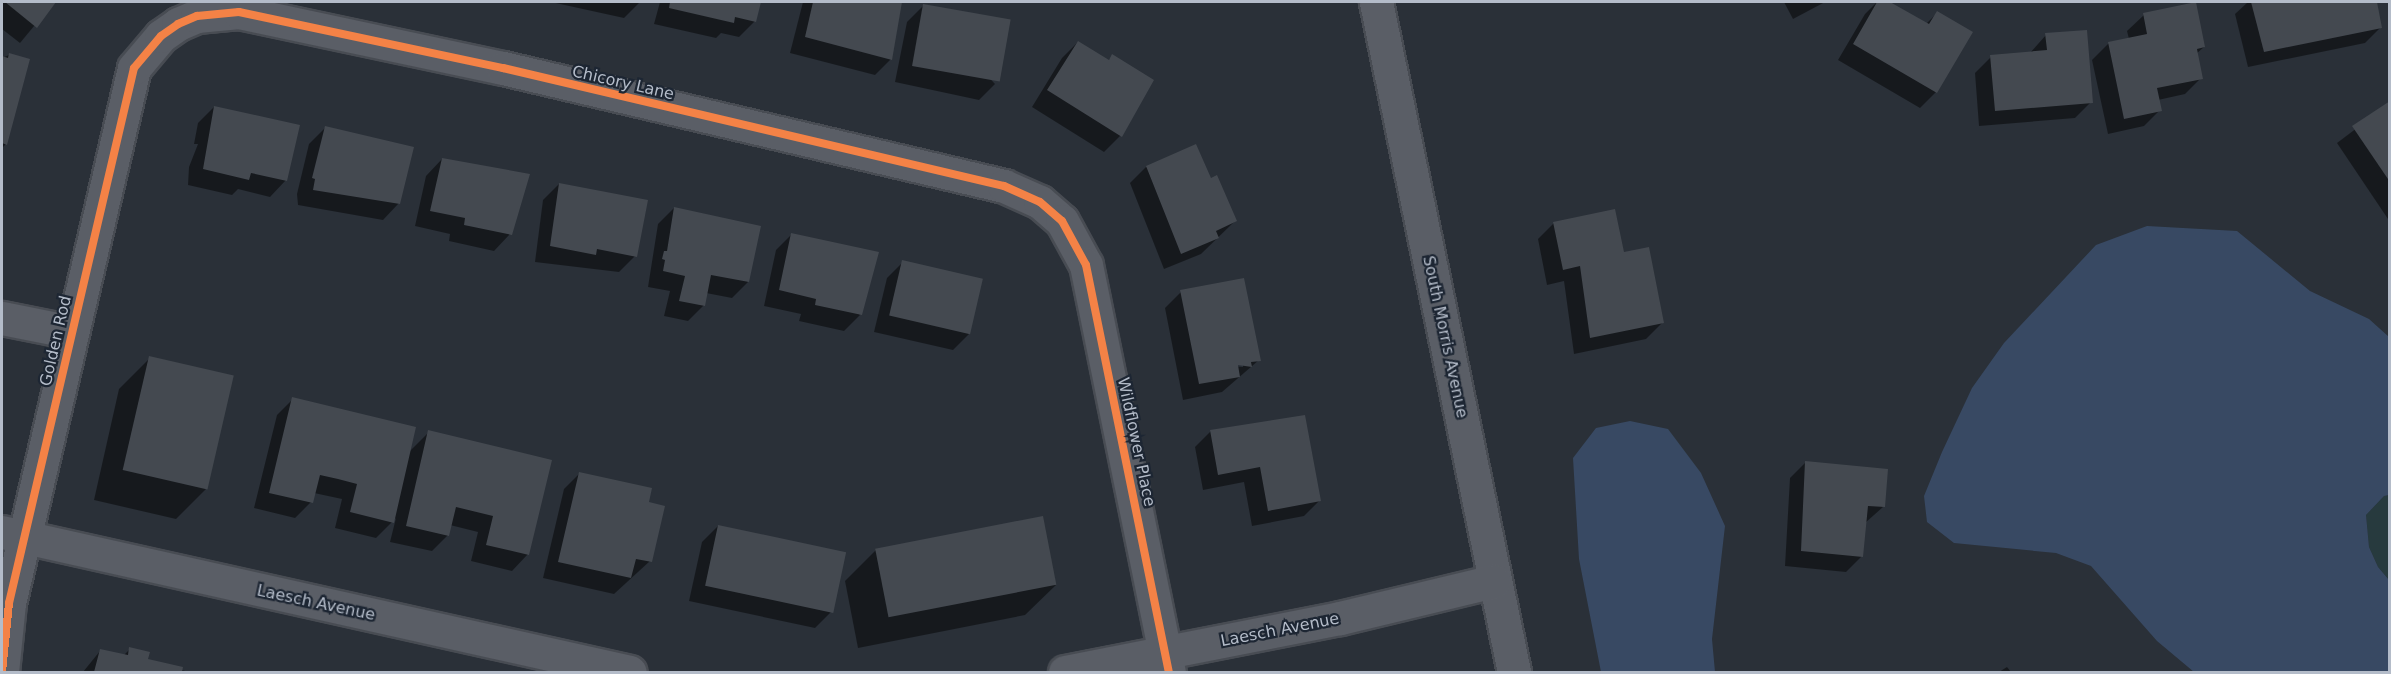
<!DOCTYPE html>
<html>
<head>
<meta charset="utf-8">
<style>
  body { margin:0 }
  #map { position:relative; width:2391px; height:674px; overflow:hidden; background:#2a3038; font-family:"DejaVu Sans",sans-serif }
  div>[style] { position:absolute }
  .green>* { inset:0; background:#273a3e }
  .water>* { inset:0; background:#384963 }
  .shadow>* { inset:0; background:#0007 }
  .building>* { inset:0; background:#444950; transform-origin:0 0 }
  .roads { filter:drop-shadow(2px 0 #484c53) drop-shadow(-2px 0 #484c53) drop-shadow(0 2px #484c53) drop-shadow(0 -2px #484c53) }
  .minor>* { height:33px; margin:-16.5px; padding:0 16.5px; transform-origin:16.5px; border-radius:16.5px; background:#5a5e66 }
  .cycleway>* { height:8px; margin:-4px; padding:0 4px; transform-origin:4px; border-radius:4px; background:#f48246 }
  span { translate:-50% -50%; white-space:nowrap; text-align:center; line-height:1.15; -webkit-text-stroke:4.5px #1d2633; paint-order:stroke }
  .street-label { font-size:16px; color:#b4bcc9 }
  .frame { position:absolute; inset:0; border:3px solid #b4bcc9; pointer-events:none }
</style>
</head>
<body>
<div id="map">
  <div class="green">
    <div style="clip-path:polygon(2389px 495px,2389px 580px,2378px 567px,2369px 547px,2366px 515px,2384px 496px)"></div>
  </div>
  <div class="water">
    <div style="clip-path:polygon(2147px 226px,2237px 231px,2310px 291px,2369px 319px,2389px 337px,2389px 495px,2384px 496px,2366px 515px,2369px 547px,2378px 567px,2389px 580px,2389px 672px,2194px 672px,2157px 641px,2091px 566px,2056px 553px,1954px 543px,1927px 522px,1924px 496px,1942px 452px,1972px 388px,2004px 343px,2096px 245px)"></div>
    <div style="clip-path:polygon(1630px 421px,1668px 429px,1701px 473px,1725px 526px,1712px 639px,1715px 672px,1601px 672px,1579px 559px,1573px 458px,1596px 428px)"></div>
  </div>
  <div class="shadow">
    <div style="clip-path:polygon(2px 2px,54px 2px,20px 43px,2px 29px)"></div>
    <div style="clip-path:polygon(551px 2px,640px 2px,624px 18px)"></div>
    <div style="clip-path:polygon(660px 2px,759px 2px,755px 21px,739px 37px,721px 33px,716px 38px,654px 24px)"></div>
    <div style="clip-path:polygon(803px 2px,901px 2px,891px 59px,875px 75px,790px 53px)"></div>
    <div style="clip-path:polygon(1784px 2px,1825px 2px,1793px 19px)"></div>
    <div style="clip-path:polygon(1877px 2px,1887px 2px,1926px 24px,1937px 13px,1971px 33px,1936px 92px,1920px 108px,1838px 60px,1865px 14px)"></div>
    <div style="clip-path:polygon(2248px 2px,2375px 2px,2381px 27px,2365px 43px,2248px 67px,2235px 14px)"></div>
    <div style="clip-path:polygon(923px 6px,995px 84px,979px 100px,895px 82px,907px 22px)"></div>
    <div style="clip-path:polygon(2144px 15px,2204px 47px,2196px 54px,2201px 78px,2185px 94px,2158px 100px,2160px 110px,2144px 126px,2108px 134px,2092px 60px,2108px 44px,2129px 39px,2127px 31px)"></div>
    <div style="clip-path:polygon(2046px 35px,2091px 102px,2075px 118px,1979px 126px,1975px 73px,1991px 57px,2030px 53px)"></div>
    <div style="clip-path:polygon(1078px 42px,1108px 61px,1113px 56px,1120px 136px,1104px 152px,1032px 107px,1062px 58px)"></div>
    <div style="clip-path:polygon(9px 55px,6px 144px,2px 148px,2px 58px)"></div>
    <div style="clip-path:polygon(2390px 103px,2390px 222px,2337px 143px)"></div>
    <div style="clip-path:polygon(214px 107px,286px 180px,270px 197px,238px 189px,232px 195px,188px 185px,189px 167px,198px 144px,194px 144px,198px 123px)"></div>
    <div style="clip-path:polygon(325px 128px,399px 203px,383px 220px,298px 205px,297px 194px,309px 144px)"></div>
    <div style="clip-path:polygon(442px 159px,510px 234px,494px 251px,449px 241px,450px 234px,415px 226px,426px 176px)"></div>
    <div style="clip-path:polygon(1146px 167px,1210px 180px,1235px 221px,1201px 254px,1164px 269px,1130px 183px)"></div>
    <div style="clip-path:polygon(559px 184px,635px 256px,619px 272px,535px 262px,543px 200px)"></div>
    <div style="clip-path:polygon(674px 208px,748px 282px,732px 298px,706px 293px,704px 305px,688px 321px,664px 316px,670px 291px,648px 287px,658px 224px)"></div>
    <div style="clip-path:polygon(1554px 223px,1623px 254px,1662px 323px,1646px 339px,1574px 354px,1564px 281px,1547px 285px,1538px 239px)"></div>
    <div style="clip-path:polygon(792px 234px,860px 315px,844px 331px,799px 321px,801px 314px,764px 306px,776px 250px)"></div>
    <div style="clip-path:polygon(903px 262px,969px 334px,953px 350px,874px 332px,887px 278px)"></div>
    <div style="clip-path:polygon(evenodd,1181px 292px,1259px 360px,1222px 392px,1183px 400px,1165px 308px,1181px 292px,1243px 364px,1243px 367px,1230px 366px,1243px 364px)"></div>
    <div style="clip-path:polygon(150px 358px,207px 488px,176px 519px,94px 500px,119px 389px)"></div>
    <div style="clip-path:polygon(293px 399px,409px 452px,429px 432px,528px 554px,512px 571px,471px 561px,478px 532px,450px 525px,448px 535px,432px 551px,390px 542px,396px 518px,376px 538px,335px 528px,342px 499px,314px 493px,311px 502px,295px 518px,254px 508px,277px 415px)"></div>
    <div style="clip-path:polygon(1211px 431px,1320px 500px,1304px 516px,1252px 526px,1244px 482px,1203px 490px,1195px 447px)"></div>
    <div style="clip-path:polygon(1806px 462px,1883px 507px,1865px 523px,1862px 556px,1846px 572px,1785px 566px,1790px 478px)"></div>
    <div style="clip-path:polygon(580px 473px,647px 503px,650px 561px,614px 594px,543px 578px,564px 489px)"></div>
    <div style="clip-path:polygon(718px 526px,831px 612px,815px 628px,689px 601px,702px 542px)"></div>
    <div style="clip-path:polygon(876px 550px,1056px 585px,1025px 615px,858px 648px,845px 581px)"></div>
    <div style="clip-path:polygon(130px 649px,147px 661px,189px 672px,83px 672px,100px 651px,123px 656px)"></div>
    <div style="clip-path:polygon(2007px 667px,2011px 672px,1999px 672px)"></div>
  </div>
  <div class="building">
    <div style="clip-path:polygon(5px 2px,56px 2px,37px 28px)"></div>
    <div style="clip-path:polygon(670px 2px,761px 2px,756px 22px,735px 17px,734px 23px,669px 8px)"></div>
    <div style="clip-path:polygon(813px 2px,902px 2px,892px 60px,805px 37px)"></div>
    <div style="clip-path:polygon(1877px 2px,1890px 2px,1929px 24px,1937px 11px,1973px 32px,1937px 93px,1853px 44px)"></div>
    <div style="clip-path:polygon(2196px 2px,2205px 47px,2197px 49px,2203px 79px,2157px 88px,2162px 111px,2124px 119px,2108px 42px,2147px 34px,2143px 13px)"></div>
    <div style="clip-path:polygon(2251px 2px,2377px 2px,2382px 28px,2264px 52px)"></div>
    <div style="left:923px;top:4px;width:89px;height:63px;rotate:10deg"></div>
    <div style="clip-path:polygon(2087px 30px,2093px 103px,1995px 111px,1990px 55px,2047px 50px,2045px 33px)"></div>
    <div style="clip-path:polygon(1078px 41px,1109px 60px,1112px 54px,1154px 80px,1122px 137px,1047px 90px)"></div>
    <div style="clip-path:polygon(9px 53px,30px 59px,7px 145px,2px 143px,2px 56px,8px 58px)"></div>
    <div style="clip-path:polygon(2390px 101px,2390px 182px,2352px 126px)"></div>
    <div style="clip-path:polygon(214px 106px,300px 125px,287px 181px,251px 173px,249px 180px,203px 169px)"></div>
    <div style="clip-path:polygon(325px 126px,414px 147px,400px 204px,313px 190px,315px 179px,312px 178px)"></div>
    <div style="clip-path:polygon(1196px 144px,1211px 178px,1217px 175px,1237px 221px,1216px 231px,1219px 238px,1181px 254px,1146px 166px)"></div>
    <div style="clip-path:polygon(442px 158px,530px 174px,512px 235px,464px 225px,465px 218px,430px 211px)"></div>
    <div style="clip-path:polygon(559px 183px,648px 200px,637px 257px,597px 249px,596px 255px,550px 246px)"></div>
    <div style="clip-path:polygon(674px 207px,761px 226px,749px 282px,711px 275px,705px 306px,679px 301px,685px 276px,663px 271px,665px 260px,662px 259px,664px 251px,667px 251px)"></div>
    <div style="clip-path:polygon(1615px 209px,1624px 252px,1649px 247px,1664px 323px,1590px 338px,1580px 266px,1563px 270px,1553px 222px)"></div>
    <div style="clip-path:polygon(791px 233px,879px 252px,862px 315px,815px 305px,816px 299px,779px 290px)"></div>
    <div style="left:902px;top:260px;width:83px;height:57px;rotate:13deg"></div>
    <div style="clip-path:polygon(1244px 278px,1261px 361px,1251px 362px,1252px 367px,1238px 365px,1240px 377px,1199px 384px,1180px 290px)"></div>
    <div style="left:149px;top:356px;width:87px;height:117px;rotate:13deg"></div>
    <div style="clip-path:polygon(292px 397px,416px 427px,394px 523px,350px 512px,357px 484px,338px 479px,320px 475px,313px 503px,269px 493px)"></div>
    <div style="clip-path:polygon(1305px 415px,1321px 501px,1268px 511px,1260px 467px,1218px 475px,1210px 430px)"></div>
    <div style="clip-path:polygon(428px 430px,552px 460px,529px 555px,486px 545px,493px 516px,456px 507px,449px 536px,406px 526px)"></div>
    <div style="clip-path:polygon(1805px 461px,1888px 469px,1885px 507px,1868px 506px,1863px 557px,1801px 551px)"></div>
    <div style="clip-path:polygon(579px 472px,652px 488px,649px 502px,665px 506px,652px 562px,636px 559px,631px 578px,558px 562px)"></div>
    <div style="left:1043px;top:516px;width:70px;height:171px;rotate:79deg"></div>
    <div style="left:718px;top:525px;width:131px;height:62px;rotate:12deg"></div>
    <div style="clip-path:polygon(129px 647px,150px 652px,148px 659px,183px 667px,182px 672px,94px 672px,100px 649px,128px 655px)"></div>
  </div>
  <div class="roads">
    <div class="minor">
      <div style="left:1376px;top:2px;width:684px;rotate:78.36deg"></div>
      <div style="left:2px;top:318px;width:71px;rotate:11.3deg"></div>
      <div style="left:2px;top:532px;width:643px;rotate:12.57deg"></div>
      <div style="left:2px;top:672px;width:69px;rotate:-84.2deg"></div>
      <div style="left:9px;top:603px;width:549px;rotate:-76.85deg"></div>
      <div style="left:134px;top:68px;width:42px;rotate:-49.8deg"></div>
      <div style="left:161px;top:36px;width:21px;rotate:-35deg"></div>
      <div style="left:178px;top:24px;width:21px;rotate:-23deg"></div>
      <div style="left:197px;top:16px;width:42px;rotate:-5.4deg"></div>
      <div style="left:239px;top:12px;width:270px;rotate:12deg"></div>
      <div style="left:503px;top:68px;width:515px;rotate:13.25deg"></div>
      <div style="left:1004px;top:186px;width:39px;rotate:24deg"></div>
      <div style="left:1040px;top:202px;width:29px;rotate:41deg"></div>
      <div style="left:1062px;top:221px;width:50px;rotate:61.4deg"></div>
      <div style="left:1086px;top:265px;width:415px;rotate:78.5deg"></div>
      <div style="left:1065px;top:672px;width:280px;rotate:-11.1deg"></div>
      <div style="left:1340px;top:618px;width:158px;rotate:-13.5deg"></div>
    </div>
  </div>
  <div class="cycleway">
    <div style="left:2px;top:672px;width:69px;rotate:-84.2deg"></div>
    <div style="left:9px;top:603px;width:549px;rotate:-76.85deg"></div>
    <div style="left:134px;top:68px;width:42px;rotate:-49.8deg"></div>
    <div style="left:161px;top:36px;width:21px;rotate:-35deg"></div>
    <div style="left:178px;top:24px;width:21px;rotate:-23deg"></div>
    <div style="left:197px;top:16px;width:42px;rotate:-5.4deg"></div>
    <div style="left:239px;top:12px;width:270px;rotate:12deg"></div>
    <div style="left:503px;top:68px;width:515px;rotate:13.25deg"></div>
    <div style="left:1004px;top:186px;width:39px;rotate:24deg"></div>
    <div style="left:1040px;top:202px;width:29px;rotate:41deg"></div>
    <div style="left:1062px;top:221px;width:50px;rotate:61.4deg"></div>
    <div style="left:1086px;top:265px;width:415px;rotate:78.5deg"></div>
  </div>
  <div class="street-label">
    <span style="left:623px;top:83px;rotate:13deg">Chicory Lane</span>
    <span style="left:1445px;top:337px;rotate:78deg">South Morris Avenue</span>
    <span style="left:56px;top:341px;rotate:-77deg">Golden Rod</span>
    <span style="left:1136px;top:442px;rotate:78deg">Wildflower Place</span>
    <span style="left:316px;top:603px;rotate:12deg">Laesch Avenue</span>
    <span style="left:1280px;top:630px;rotate:-11deg">Laesch Avenue</span>
  </div>
  <div class="frame"></div>
</div>
</body>
</html>
